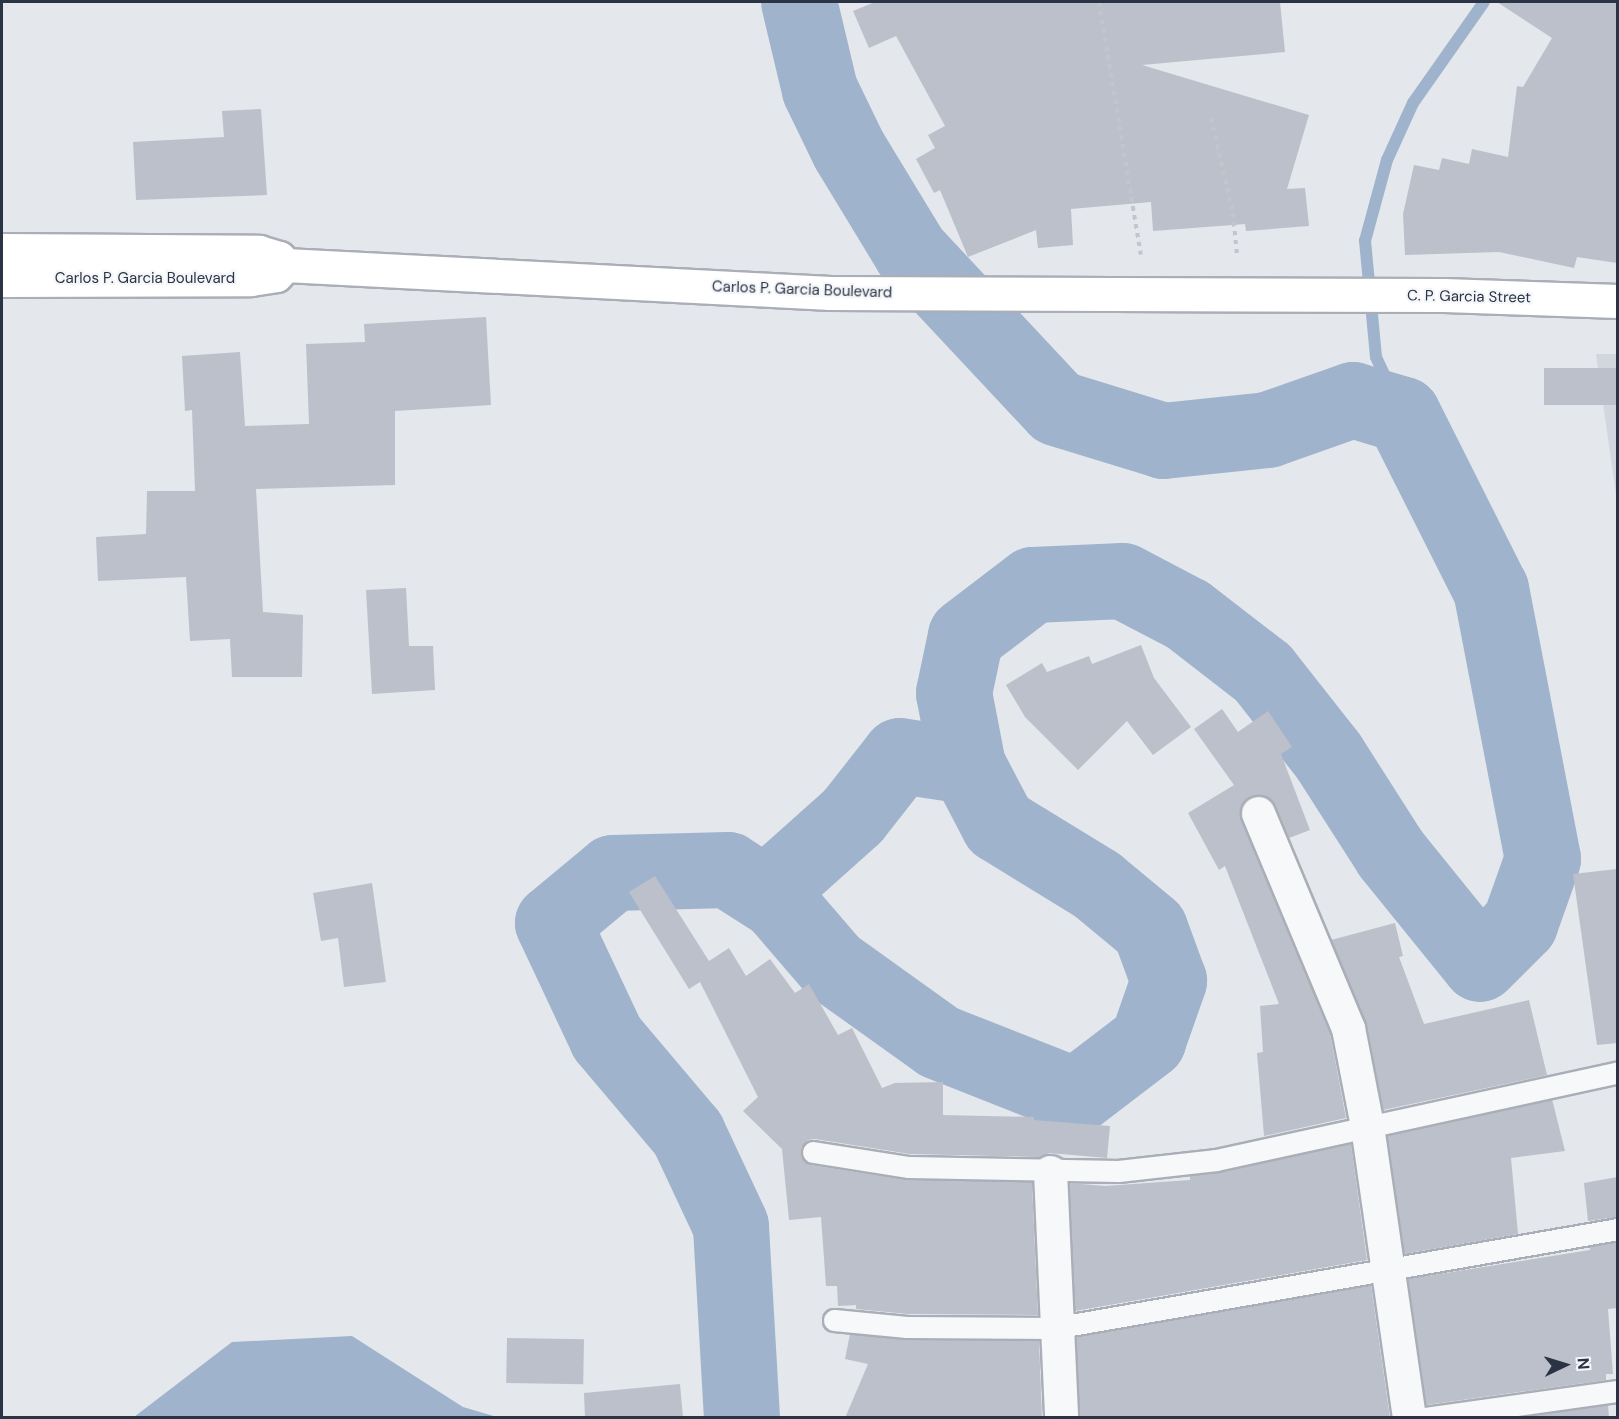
<!DOCTYPE html>
<html>
<head>
<meta charset="utf-8">
<style>
  body { margin:0 }
  #map { position:relative; width:1619px; height:1419px; overflow:hidden; background:#e4e7ec; font-family:"DM Sans",sans-serif }
  div>[style] { position:absolute }
  .built>* { inset:0; background:#d2d6de }
  .water>* { inset:0; background:#9fb4cc }
  .stream>* { height:12px; margin:-6px; padding:0 6px; transform-origin:6px; border-radius:6px; background:#9fb4cc }
  .river>* { height:76px; margin:-38px; padding:0 38px; transform-origin:38px; border-radius:38px; background:#9fb4cc }
  .building>* { inset:0; background:#bbc0ca; transform-origin:0 0 }
  .path>* { height:4px; margin-top:-2px; transform-origin:0; background:repeating-linear-gradient(90deg,#c2c5cb 0 4.5px,transparent 0 9px) }
  .roads { filter:drop-shadow(2px 0 #a9aeb7) drop-shadow(-2px 0 #a9aeb7) drop-shadow(0 2px #a9aeb7) drop-shadow(0 -2px #a9aeb7) }
  .lane>* { height:21px; margin:-10.5px; padding:0 10.5px; transform-origin:10.5px; border-radius:10.5px; background:#f7f8fa }
  .street>* { height:33px; margin:-16.5px; padding:0 16.5px; transform-origin:16.5px; border-radius:16.5px; background:#f7f8fa }
  .secondary>* { height:33px; margin:-16.5px; padding:0 16.5px; transform-origin:16.5px; border-radius:16.5px; background:#fff }
  span { translate:-50% -50%; white-space:nowrap; text-align:center; line-height:1.15; -webkit-text-stroke:4.5px #f4f6f9; paint-order:stroke }
  .street-label { font-size:15px; color:#2b3445 }
  .frame { position:absolute; inset:0; border:3px solid #2b3445; pointer-events:none }
  .north { position:absolute; left:1535px; top:1335px; width:60px; height:60px; -webkit-text-stroke:4px #f4f6f9; paint-order:stroke; rotate:86deg; font-size:16px; font-weight:700; line-height:24px; text-align:center; color:#2b3445 }
  .north::after { content:''; display:block; margin:auto; width:21px; height:27px; background:#2b3445; clip-path:polygon(50% 0,100% 100%,50% 72%,0 100%) }
</style>
</head>
<body>
<div id="map">
  <div class="built">
    <div style="clip-path:polygon(1596px 354px,1617px 354px,1617px 501px)"></div>
  </div>
  <div class="water">
    <div style="clip-path:polygon(352px 1336px,463px 1407px,497px 1417px,134px 1417px,232px 1342px)"></div>
  </div>
  <div class="stream">
    <div style="left:1403px;top:415px;width:64px;rotate:-115deg"></div>
    <div style="left:1376px;top:357px;width:117px;rotate:-95.4deg"></div>
    <div style="left:1365px;top:241px;width:84px;rotate:-74.8deg"></div>
    <div style="left:1387px;top:160px;width:63px;rotate:-65.5deg"></div>
    <div style="left:1413px;top:103px;width:123px;rotate:-54.9deg"></div>
  </div>
  <div class="river">
    <div style="left:778px;top:902px;width:27px;rotate:-73deg"></div>
    <div style="left:786px;top:876px;width:90px;rotate:-41.8deg"></div>
    <div style="left:853px;top:816px;width:76px;rotate:-51.9deg"></div>
    <div style="left:900px;top:756px;width:69px;rotate:8.4deg"></div>
    <div style="left:742px;top:1418px;width:192px;rotate:-93.3deg"></div>
    <div style="left:731px;top:1226px;width:102px;rotate:-115.1deg"></div>
    <div style="left:688px;top:1134px;width:126px;rotate:-130.2deg"></div>
    <div style="left:607px;top:1038px;width:127px;rotate:-115.2deg"></div>
    <div style="left:553px;top:923px;width:78px;rotate:-39.8deg"></div>
    <div style="left:613px;top:873px;width:115px;rotate:-1.5deg"></div>
    <div style="left:728px;top:870px;width:59px;rotate:32.6deg"></div>
    <div style="left:778px;top:902px;width:84px;rotate:49.3deg"></div>
    <div style="left:833px;top:966px;width:130px;rotate:35.6deg"></div>
    <div style="left:939px;top:1042px;width:147px;rotate:21.5deg"></div>
    <div style="left:1076px;top:1096px;width:91px;rotate:-37.4deg"></div>
    <div style="left:1148px;top:1041px;width:64px;rotate:-70.7deg"></div>
    <div style="left:1169px;top:981px;width:55px;rotate:-110.1deg"></div>
    <div style="left:1150px;top:929px;width:69px;rotate:-140.3deg"></div>
    <div style="left:1097px;top:885px;width:115px;rotate:-148.5deg"></div>
    <div style="left:999px;top:825px;width:67px;rotate:-117.7deg"></div>
    <div style="left:968px;top:766px;width:74px;rotate:-100.9deg"></div>
    <div style="left:954px;top:693px;width:58px;rotate:-78.1deg"></div>
    <div style="left:966px;top:636px;width:84px;rotate:-37.3deg"></div>
    <div style="left:1033px;top:585px;width:90px;rotate:-2.5deg"></div>
    <div style="left:1123px;top:581px;width:73px;rotate:27.6deg"></div>
    <div style="left:1188px;top:615px;width:95px;rotate:37.7deg"></div>
    <div style="left:1263px;top:673px;width:107px;rotate:51.8deg"></div>
    <div style="left:1329px;top:757px;width:115px;rotate:57.4deg"></div>
    <div style="left:1391px;top:854px;width:141px;rotate:51deg"></div>
    <div style="left:1480px;top:964px;width:57px;rotate:-45deg"></div>
    <div style="left:1520px;top:924px;width:69px;rotate:-70.5deg"></div>
    <div style="left:1543px;top:859px;width:274px;rotate:-100.9deg"></div>
    <div style="left:1491px;top:590px;width:196px;rotate:-116.7deg"></div>
    <div style="left:1403px;top:415px;width:52px;rotate:-163.3deg"></div>
    <div style="left:1353px;top:400px;width:90px;rotate:160.6deg"></div>
    <div style="left:1268px;top:430px;width:105px;rotate:174deg"></div>
    <div style="left:1164px;top:441px;width:112px;rotate:-162.9deg"></div>
    <div style="left:1057px;top:408px;width:214px;rotate:-133.1deg"></div>
    <div style="left:911px;top:252px;width:119px;rotate:-121.3deg"></div>
    <div style="left:849px;top:150px;width:67px;rotate:-115.8deg"></div>
    <div style="left:820px;top:90px;width:90px;rotate:-103.4deg"></div>
  </div>
  <div class="building">
    <div style="clip-path:polygon(875px 2px,1280px 2px,1285px 52px,1142px 65px,1309px 115px,1287px 189px,1305px 188px,1309px 226px,1246px 231px,1245px 224px,1153px 231px,1151px 202px,1071px 209px,1073px 245px,1038px 248px,1036px 230px,968px 257px,940px 190px,934px 193px,916px 159px,935px 148px,928px 135px,945px 126px,896px 36px,869px 48px,853px 11px)"></div>
    <div style="clip-path:polygon(1497px 2px,1617px 2px,1617px 263px,1577px 257px,1574px 268px,1499px 252px,1405px 255px,1403px 214px,1414px 165px,1439px 170px,1442px 158px,1469px 164px,1472px 149px,1508px 157px,1517px 86px,1523px 87px,1552px 38px)"></div>
    <div style="clip-path:polygon(261px 109px,267px 195px,136px 200px,133px 142px,224px 137px,222px 111px)"></div>
    <div style="clip-path:polygon(486px 317px,491px 405px,395px 411px,395px 485px,256px 489px,263px 612px,303px 615px,302px 677px,232px 677px,230px 639px,190px 641px,186px 577px,98px 581px,96px 537px,146px 534px,147px 491px,195px 491px,192px 410px,185px 411px,182px 356px,240px 352px,245px 426px,309px 424px,306px 344px,365px 342px,364px 324px)"></div>
    <div style="left:1617px;top:368px;width:37px;height:73px;rotate:90deg"></div>
    <div style="clip-path:polygon(406px 588px,409px 646px,433px 646px,435px 690px,372px 694px,366px 590px)"></div>
    <div style="clip-path:polygon(1141px 645px,1154px 678px,1191px 727px,1153px 755px,1127px 721px,1078px 770px,1025px 717px,1006px 685px,1042px 663px,1047px 672px,1089px 656px,1092px 664px)"></div>
    <div style="clip-path:polygon(1222px 709px,1238px 732px,1268px 711px,1292px 747px,1281px 754px,1310px 830px,1289px 838px,1275px 805px,1261px 795px,1244px 801px,1241px 820px,1330px 1033px,1346px 1118px,1264px 1136px,1257px 1053px,1263px 1052px,1260px 1006px,1279px 1004px,1225px 866px,1219px 870px,1188px 813px,1234px 785px,1194px 729px)"></div>
    <div style="clip-path:polygon(1617px 869px,1617px 1043px,1597px 1045px,1573px 874px)"></div>
    <div style="clip-path:polygon(655px 876px,709px 961px,729px 948px,746px 976px,770px 959px,795px 993px,809px 984px,838px 1035px,852px 1028px,882px 1088px,895px 1083px,943px 1082px,943px 1115px,1034px 1117px,1034px 1120px,1110px 1126px,1107px 1158px,1050px 1153px,1039px 1157px,910px 1154px,815px 1139px,808px 1140px,801px 1149px,801px 1157px,811px 1165px,907px 1180px,1032px 1182px,1038px 1315px,908px 1314px,856px 1309px,856px 1305px,838px 1306px,837px 1286px,826px 1286px,821px 1217px,789px 1220px,782px 1149px,743px 1111px,758px 1097px,700px 982px,689px 989px,629px 892px)"></div>
    <div style="clip-path:polygon(372px 883px,386px 982px,344px 987px,338px 938px,321px 941px,313px 893px)"></div>
    <div style="clip-path:polygon(1395px 923px,1403px 956px,1399px 957px,1424px 1024px,1529px 1000px,1547px 1075px,1383px 1110px,1365px 1021px,1331px 940px)"></div>
    <div style="clip-path:polygon(1552px 1099px,1565px 1151px,1511px 1158px,1518px 1234px,1404px 1254px,1387px 1136px)"></div>
    <div style="clip-path:polygon(1351px 1144px,1367px 1260px,1075px 1311px,1069px 1183px,1105px 1186px,1190px 1180px,1190px 1176px)"></div>
    <div style="clip-path:polygon(1617px 1177px,1617px 1217px,1588px 1221px,1584px 1183px)"></div>
    <div style="clip-path:polygon(1617px 1242px,1617px 1308px,1608px 1309px,1613px 1374px,1606px 1374px,1606px 1380px,1426px 1405px,1408px 1279px,1590px 1250px,1590px 1247px)"></div>
    <div style="clip-path:polygon(1371px 1285px,1390px 1418px,1080px 1418px,1076px 1337px)"></div>
    <div style="clip-path:polygon(850px 1334px,907px 1340px,1039px 1341px,1042px 1418px,845px 1418px,868px 1364px,845px 1359px)"></div>
    <div style="left:507px;top:1338px;width:77px;height:45px;rotate:1deg"></div>
    <div style="clip-path:polygon(680px 1384px,683px 1418px,585px 1418px,584px 1393px)"></div>
    <div style="clip-path:polygon(1608px 1405px,1609px 1418px,1521px 1418px)"></div>
  </div>
  <div class="path">
    <div style="left:1099px;top:2px;width:256px;rotate:80.6deg"></div>
    <div style="left:1211px;top:118px;width:98px;rotate:77deg"></div>
    <div style="left:1233px;top:213px;width:42px;rotate:84.6deg"></div>
  </div>
  <div class="roads">
    <div class="lane">
      <div style="left:813px;top:1152px;width:97px;rotate:8.9deg"></div>
      <div style="left:909px;top:1167px;width:209px;rotate:1.1deg"></div>
      <div style="left:1118px;top:1171px;width:99px;rotate:-6.4deg"></div>
      <div style="left:1216px;top:1160px;width:412px;rotate:-12.3deg"></div>
      <div style="left:834px;top:1320px;width:73px;rotate:5.5deg"></div>
      <div style="left:907px;top:1327px;width:147px;rotate:0.4deg"></div>
      <div style="left:1054px;top:1328px;width:573px;rotate:-9.96deg"></div>
      <div style="left:1425px;top:1418px;width:195px;rotate:-8deg"></div>
    </div>
    <div class="street">
      <div style="left:1258px;top:813px;width:233px;rotate:67.3deg"></div>
      <div style="left:1348px;top:1028px;width:100px;rotate:79deg"></div>
      <div style="left:1367px;top:1126px;width:295px;rotate:81.8deg"></div>
      <div style="left:1050px;top:1172px;width:246px;rotate:87.4deg"></div>
    </div>
    <div class="secondary">
      <div style="left:2px;top:250px;width:257px;rotate:0.4deg"></div>
      <div style="left:259px;top:252px;width:21px;rotate:17deg"></div>
      <div style="left:279px;top:258px;width:9px;rotate:49deg"></div>
      <div style="left:285px;top:265px;width:546px;rotate:2.94deg"></div>
      <div style="left:830px;top:293px;width:614px;rotate:0.19deg"></div>
      <div style="left:1444px;top:295px;width:174px;rotate:2deg"></div>
      <div style="left:2px;top:280px;width:249px;rotate:-0.2deg"></div>
      <div style="left:251px;top:279px;width:25px;rotate:-9deg"></div>
      <div style="left:276px;top:275px;width:13px;rotate:-48deg"></div>
    </div>
  </div>
  <div class="street-label">
    <span style="left:145px;top:279px">Carlos P. Garcia Boulevard</span>
    <span style="left:802px;top:290px;rotate:2deg">Carlos P. Garcia Boulevard</span>
    <span style="left:1469px;top:297px;rotate:1deg">C. P. Garcia Street</span>
  </div>
  <div class="frame"></div>
  <div class="north">N</div>
</div>
</body>
</html>
